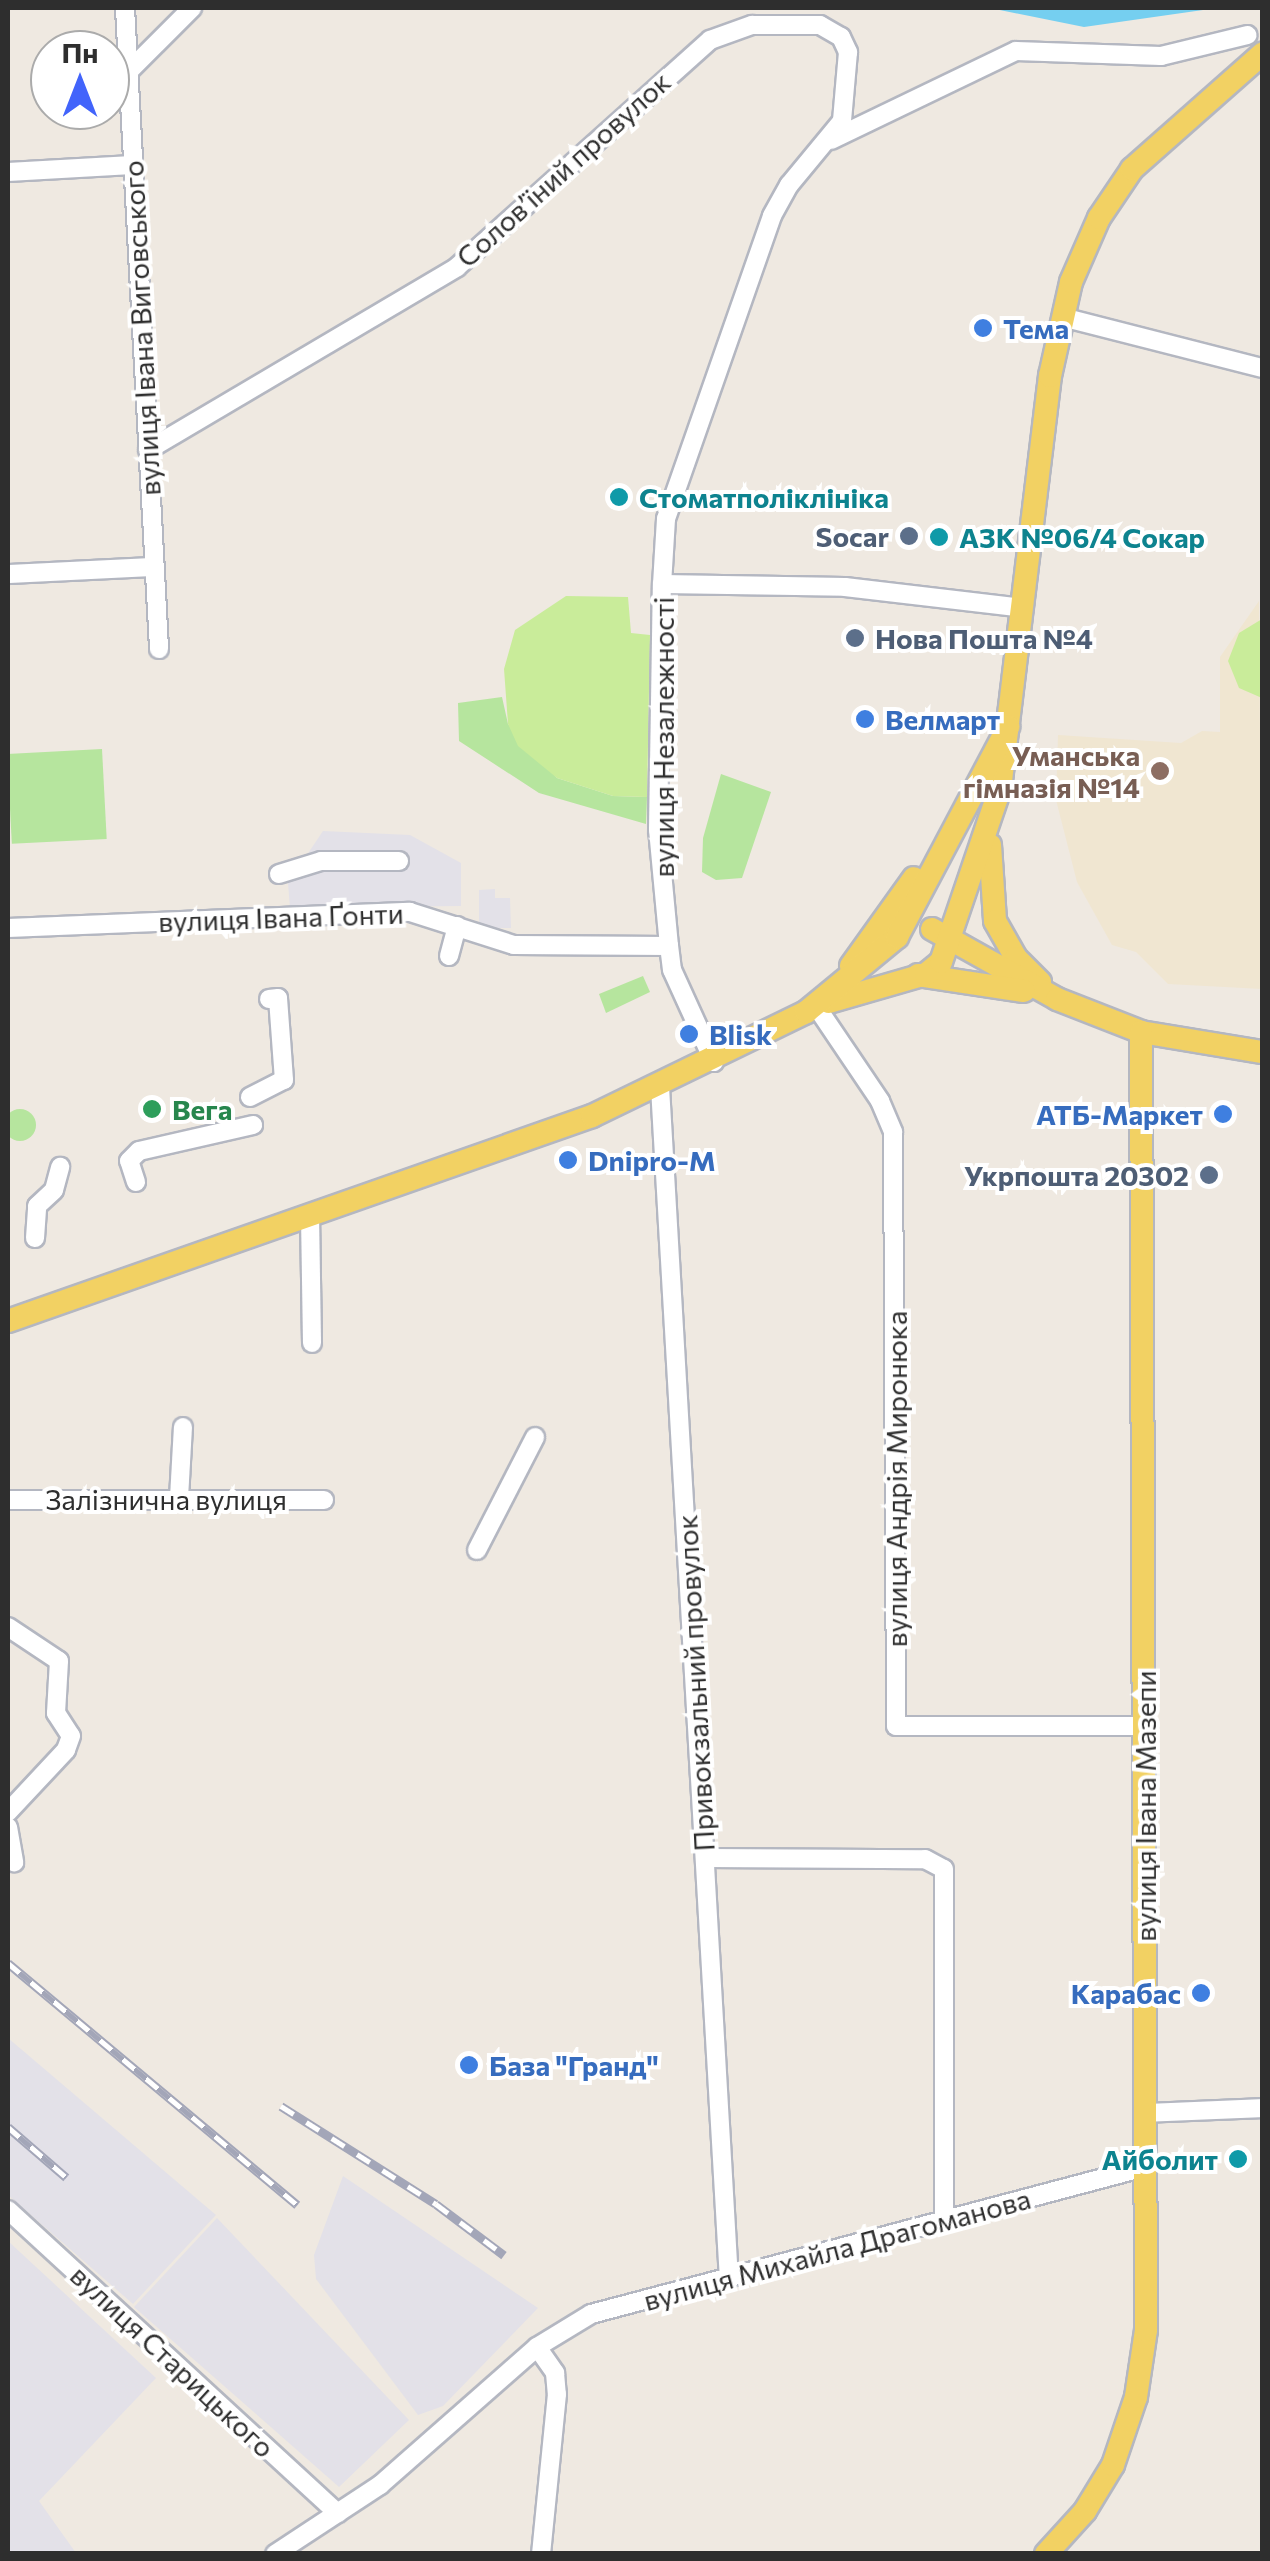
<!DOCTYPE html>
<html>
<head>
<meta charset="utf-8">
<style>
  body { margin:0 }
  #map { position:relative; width:1270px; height:2561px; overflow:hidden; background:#efe9e1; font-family:Commissioner,sans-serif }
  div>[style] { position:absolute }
  .industrial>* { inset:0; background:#e3e1e8 }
  .education>* { inset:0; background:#f0e6d1 }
  .green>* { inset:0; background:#b6e59e; transform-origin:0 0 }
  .round { border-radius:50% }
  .pitch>* { inset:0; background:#c9ec9a }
  .water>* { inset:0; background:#75cff0 }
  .roads { filter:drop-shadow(2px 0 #b4b7c1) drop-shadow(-2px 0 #b4b7c1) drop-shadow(0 2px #b4b7c1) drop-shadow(0 -2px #b4b7c1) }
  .minor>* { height:18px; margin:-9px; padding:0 9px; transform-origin:9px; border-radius:9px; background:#fff }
  .major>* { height:22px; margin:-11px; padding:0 11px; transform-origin:11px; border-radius:11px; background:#f2d163 }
  .rail>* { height:9px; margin-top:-4.5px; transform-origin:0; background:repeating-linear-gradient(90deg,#fff 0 15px,#a3a6b8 0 30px); box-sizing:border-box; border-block:2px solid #a3a6b8 }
  .dots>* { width:28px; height:28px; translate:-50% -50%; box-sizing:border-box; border:5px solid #fff; border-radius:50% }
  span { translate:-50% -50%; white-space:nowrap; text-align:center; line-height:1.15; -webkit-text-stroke:8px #fff; paint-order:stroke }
  .street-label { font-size:28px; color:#2e2e2e }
  .shop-label { font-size:28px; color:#366cbe; font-weight:700 }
  .left { translate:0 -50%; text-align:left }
  .right { translate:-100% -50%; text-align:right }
  .culture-label { font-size:28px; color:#0d838f; font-weight:700 }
  .service-label { font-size:28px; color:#4e5e75; font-weight:700 }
  .education-label { font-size:28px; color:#785e54; font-weight:700 }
  .leisure-label { font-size:28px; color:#27864d; font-weight:700 }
  .frame { position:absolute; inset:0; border:10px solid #2e2e2e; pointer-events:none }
  .north { position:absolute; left:30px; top:30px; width:100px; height:100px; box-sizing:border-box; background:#fff; border:2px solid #ababab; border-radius:50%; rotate:0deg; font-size:28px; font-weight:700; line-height:40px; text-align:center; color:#2e2e2e }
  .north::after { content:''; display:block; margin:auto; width:35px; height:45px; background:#4264fb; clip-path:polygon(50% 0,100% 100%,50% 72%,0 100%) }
</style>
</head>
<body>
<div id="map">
  <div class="industrial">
    <div style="clip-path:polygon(323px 831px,410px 835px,461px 863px,461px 906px,290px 908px,288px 883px)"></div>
    <div style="clip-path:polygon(495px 889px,495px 898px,510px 898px,511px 928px,479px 928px,479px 890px)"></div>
    <div style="clip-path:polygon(8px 2038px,216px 2215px,133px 2304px,8px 2195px)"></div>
    <div style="clip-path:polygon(343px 2176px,538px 2308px,443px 2406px,418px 2415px,316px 2279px,314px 2255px)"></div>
    <div style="clip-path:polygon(217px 2218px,409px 2420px,339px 2487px,134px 2307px)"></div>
    <div style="clip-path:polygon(8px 2241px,156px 2378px,39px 2501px,76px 2553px,8px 2553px)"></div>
  </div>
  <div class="education">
    <div style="clip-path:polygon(1259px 601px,1262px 989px,1168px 984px,1136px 952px,1112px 945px,1077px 882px,1056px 800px,1058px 735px,1181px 743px,1202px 731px,1220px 732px,1220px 657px)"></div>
  </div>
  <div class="green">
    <div style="clip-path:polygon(502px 697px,508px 724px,557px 778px,613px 796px,647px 797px,646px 824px,539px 793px,459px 741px,458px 703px)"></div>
    <div style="left:102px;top:749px;width:90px;height:95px;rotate:87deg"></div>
    <div style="clip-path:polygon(721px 774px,771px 792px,742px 878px,716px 880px,702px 872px,703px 838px)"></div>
    <div style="clip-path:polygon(643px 976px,650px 992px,606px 1013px,599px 994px)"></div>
    <div class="round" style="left:4px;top:1109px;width:32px;height:32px"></div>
  </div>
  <div class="pitch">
    <div style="clip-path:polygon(566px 596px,628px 597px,631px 633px,650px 635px,647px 797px,613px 796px,557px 778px,518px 746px,508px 724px,504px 669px,515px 630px)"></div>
    <div style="clip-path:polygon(1262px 619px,1262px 698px,1239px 688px,1228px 661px,1239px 633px)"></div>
  </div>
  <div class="water">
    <div style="clip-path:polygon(990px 8px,1217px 8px,1084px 27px)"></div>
  </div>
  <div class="roads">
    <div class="minor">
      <div style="left:125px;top:8px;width:642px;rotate:86.96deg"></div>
      <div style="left:128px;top:72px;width:91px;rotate:-45deg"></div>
      <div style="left:831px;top:140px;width:205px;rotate:-25.7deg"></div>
      <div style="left:1016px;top:51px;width:145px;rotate:2deg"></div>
      <div style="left:1161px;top:56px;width:89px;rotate:-13.6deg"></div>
      <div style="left:8px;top:172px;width:124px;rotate:-3.2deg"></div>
      <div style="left:1062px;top:317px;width:206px;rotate:14.3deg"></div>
      <div style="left:148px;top:450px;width:359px;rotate:-30.6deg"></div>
      <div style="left:457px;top:267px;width:340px;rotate:-41.9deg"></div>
      <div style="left:710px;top:40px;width:45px;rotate:-19.7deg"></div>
      <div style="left:752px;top:25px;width:68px"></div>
      <div style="left:820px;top:25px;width:24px;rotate:30deg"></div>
      <div style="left:841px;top:37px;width:17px;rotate:65deg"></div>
      <div style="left:848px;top:52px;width:69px;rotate:95deg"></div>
      <div style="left:842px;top:121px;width:83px;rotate:129.6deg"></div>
      <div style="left:789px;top:185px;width:35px;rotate:119deg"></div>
      <div style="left:772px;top:216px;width:321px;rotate:109.3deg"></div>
      <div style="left:666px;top:519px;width:65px;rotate:93.5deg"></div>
      <div style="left:8px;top:574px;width:145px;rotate:-2.8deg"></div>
      <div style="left:279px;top:874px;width:44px;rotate:-17.2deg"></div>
      <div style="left:321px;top:861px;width:78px"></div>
      <div style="left:8px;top:928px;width:402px;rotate:-2.3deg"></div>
      <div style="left:410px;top:912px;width:109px;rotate:17.6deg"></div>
      <div style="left:514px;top:945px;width:155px;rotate:0.4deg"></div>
      <div style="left:449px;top:956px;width:31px;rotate:-75deg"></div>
      <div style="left:816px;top:1006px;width:115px;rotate:56deg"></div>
      <div style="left:880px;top:1101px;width:34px;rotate:67deg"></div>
      <div style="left:893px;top:1132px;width:594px;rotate:89.71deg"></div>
      <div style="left:896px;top:1726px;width:249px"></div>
      <div style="left:714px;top:1062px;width:101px;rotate:-114.5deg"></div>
      <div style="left:672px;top:970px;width:24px;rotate:-97deg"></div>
      <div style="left:669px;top:946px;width:117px;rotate:-95.4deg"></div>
      <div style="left:658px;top:830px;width:246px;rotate:-89.1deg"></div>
      <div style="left:662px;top:584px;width:183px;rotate:0.9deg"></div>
      <div style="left:845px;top:587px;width:179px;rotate:6.7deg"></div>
      <div style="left:660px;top:1087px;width:1194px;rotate:86.69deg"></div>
      <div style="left:250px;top:1097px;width:38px;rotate:-27deg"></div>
      <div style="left:284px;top:1080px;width:82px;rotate:-94.2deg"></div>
      <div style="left:278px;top:998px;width:9px;rotate:174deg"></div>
      <div style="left:136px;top:1182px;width:22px;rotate:-108deg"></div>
      <div style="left:129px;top:1161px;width:14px;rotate:-45deg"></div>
      <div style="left:139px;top:1151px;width:117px;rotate:-12.8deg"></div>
      <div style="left:310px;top:1215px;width:128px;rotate:89.1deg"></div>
      <div style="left:35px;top:1238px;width:32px;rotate:-86deg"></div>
      <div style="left:37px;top:1206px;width:23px;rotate:-43deg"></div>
      <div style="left:54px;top:1190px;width:24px;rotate:-75deg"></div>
      <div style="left:179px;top:1498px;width:71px;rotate:-86.8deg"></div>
      <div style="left:8px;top:1500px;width:316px"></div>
      <div style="left:477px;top:1550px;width:127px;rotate:-62.8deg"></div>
      <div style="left:8px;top:1627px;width:61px;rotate:33.7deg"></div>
      <div style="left:59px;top:1661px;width:52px;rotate:93.3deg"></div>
      <div style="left:56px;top:1713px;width:27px;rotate:57deg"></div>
      <div style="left:71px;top:1736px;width:15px;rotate:110deg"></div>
      <div style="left:66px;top:1750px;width:85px;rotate:133.1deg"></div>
      <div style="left:8px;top:1827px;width:36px;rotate:80deg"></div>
      <div style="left:705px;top:1858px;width:220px;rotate:0.3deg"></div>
      <div style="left:925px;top:1859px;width:21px;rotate:28deg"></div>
      <div style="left:944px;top:1869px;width:352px;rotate:90deg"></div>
      <div style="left:1145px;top:2113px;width:117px;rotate:-2.4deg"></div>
      <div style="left:8px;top:2210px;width:448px;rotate:42.6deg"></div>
      <div style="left:537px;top:2347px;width:32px;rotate:55deg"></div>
      <div style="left:555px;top:2373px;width:21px;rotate:85deg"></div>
      <div style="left:557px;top:2394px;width:161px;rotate:95.7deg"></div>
      <div style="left:275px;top:2554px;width:126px;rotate:-33.3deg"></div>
      <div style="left:380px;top:2485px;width:209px;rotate:-41.3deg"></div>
      <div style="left:537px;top:2347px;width:63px;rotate:-31.4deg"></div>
      <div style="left:591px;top:2314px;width:573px;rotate:-14.86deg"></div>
    </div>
    <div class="major">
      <div style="left:990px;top:845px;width:76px;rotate:86.2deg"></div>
      <div style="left:995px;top:921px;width:43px;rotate:60.4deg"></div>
      <div style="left:1016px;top:958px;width:34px;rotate:45deg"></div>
      <div style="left:932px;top:929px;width:143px;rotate:29.2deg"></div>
      <div style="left:1057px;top:999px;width:90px;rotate:21.4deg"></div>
      <div style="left:1141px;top:1032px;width:123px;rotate:9.4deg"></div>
      <div style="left:851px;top:966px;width:108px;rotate:-54.4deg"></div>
      <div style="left:918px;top:975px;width:107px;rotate:8.6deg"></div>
      <div style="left:829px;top:1002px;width:101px;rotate:-16.1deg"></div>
      <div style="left:926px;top:974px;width:19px;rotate:-39deg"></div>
      <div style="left:941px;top:962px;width:183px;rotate:-71.2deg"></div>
      <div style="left:1000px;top:789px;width:416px;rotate:-83.1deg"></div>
      <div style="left:1050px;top:376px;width:96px;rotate:-77.4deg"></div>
      <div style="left:1071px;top:282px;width:70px;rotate:-66.4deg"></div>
      <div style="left:1099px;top:218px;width:59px;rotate:-56deg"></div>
      <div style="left:1132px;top:169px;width:174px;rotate:-41.5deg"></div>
      <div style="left:8px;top:1321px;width:619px;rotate:-19.34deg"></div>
      <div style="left:592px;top:1116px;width:238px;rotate:-25.9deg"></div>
      <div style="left:806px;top:1012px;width:118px;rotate:-39.5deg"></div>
      <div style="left:897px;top:937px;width:238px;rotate:-62.1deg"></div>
      <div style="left:1046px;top:2554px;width:58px;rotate:-47.8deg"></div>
      <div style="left:1085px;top:2511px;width:54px;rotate:-58.7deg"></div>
      <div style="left:1113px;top:2465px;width:72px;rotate:-71.3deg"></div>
      <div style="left:1136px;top:2397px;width:68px;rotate:-81.5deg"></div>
      <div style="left:1146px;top:2330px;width:1298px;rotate:-90.22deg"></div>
    </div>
  </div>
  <div class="rail">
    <div style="left:8px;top:1963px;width:377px;rotate:39.9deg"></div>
    <div style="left:281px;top:2106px;width:183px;rotate:32.3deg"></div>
    <div style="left:436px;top:2204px;width:85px;rotate:36.9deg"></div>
    <div style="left:8px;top:2127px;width:77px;rotate:40.8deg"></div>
  </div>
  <div class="dots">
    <div style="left:983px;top:328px;background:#3f7fe0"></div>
    <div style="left:619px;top:497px;background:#0f9aa8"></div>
    <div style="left:909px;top:536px;background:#5c6f8a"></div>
    <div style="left:939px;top:537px;background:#0f9aa8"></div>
    <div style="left:855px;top:638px;background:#5c6f8a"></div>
    <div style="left:865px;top:719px;background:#3f7fe0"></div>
    <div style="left:1160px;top:771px;background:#8d6e63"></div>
    <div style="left:689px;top:1034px;background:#3f7fe0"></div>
    <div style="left:152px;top:1109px;background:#2e9e5b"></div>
    <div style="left:1223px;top:1114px;background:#3f7fe0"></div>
    <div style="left:568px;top:1160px;background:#3f7fe0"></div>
    <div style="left:1209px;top:1175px;background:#5c6f8a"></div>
    <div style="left:1201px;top:1993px;background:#3f7fe0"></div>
    <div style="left:469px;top:2065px;background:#3f7fe0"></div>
    <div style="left:1238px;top:2159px;background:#0f9aa8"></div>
  </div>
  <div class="street-label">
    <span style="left:563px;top:169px;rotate:-42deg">Соловʼїний провулок</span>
    <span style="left:141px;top:328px;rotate:-93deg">вулиця Івана Виговського</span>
    <span style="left:663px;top:737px;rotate:-90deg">вулиця Незалежності</span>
    <span style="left:281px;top:917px;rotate:-2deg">вулиця Івана Ґонти</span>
    <span style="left:896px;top:1479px;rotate:-90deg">вулиця Андрія Миронюка</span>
    <span style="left:166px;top:1499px">Залізнична вулиця</span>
    <span style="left:695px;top:1683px;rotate:-93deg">Привокзальний провулок</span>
    <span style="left:1145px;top:1806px;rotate:-90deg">вулиця Івана Мазепи</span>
    <span style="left:837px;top:2249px;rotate:-15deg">вулиця Михайла Драгоманова</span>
    <span style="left:173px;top:2361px;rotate:43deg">вулиця Старицького</span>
  </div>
  <div class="shop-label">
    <span class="left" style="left:1003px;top:328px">Тема</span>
    <span class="left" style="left:885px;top:719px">Велмарт</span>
    <span class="left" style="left:709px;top:1034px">Blisk</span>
    <span class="right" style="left:1203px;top:1114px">АТБ-Маркет</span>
    <span class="left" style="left:588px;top:1160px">Dnipro-M</span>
    <span class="right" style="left:1181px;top:1993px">Карабас</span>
    <span class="left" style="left:489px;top:2065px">База "Гранд"</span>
  </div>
  <div class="culture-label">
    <span class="left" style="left:639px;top:497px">Стоматполіклініка</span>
    <span class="left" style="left:959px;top:537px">АЗК №06/4 Сокар</span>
    <span class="right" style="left:1218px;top:2159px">Айболит</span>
  </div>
  <div class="service-label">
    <span class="right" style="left:889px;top:536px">Socar</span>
    <span class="left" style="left:875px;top:638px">Нова Пошта №4</span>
    <span class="right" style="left:1189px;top:1175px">Укрпошта 20302</span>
  </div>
  <div class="education-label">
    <span class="right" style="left:1140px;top:771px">Уманська<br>гімназія №14</span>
  </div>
  <div class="leisure-label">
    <span class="left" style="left:172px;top:1109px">Вега</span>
  </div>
  <div class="frame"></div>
  <div class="north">Пн</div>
</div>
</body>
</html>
